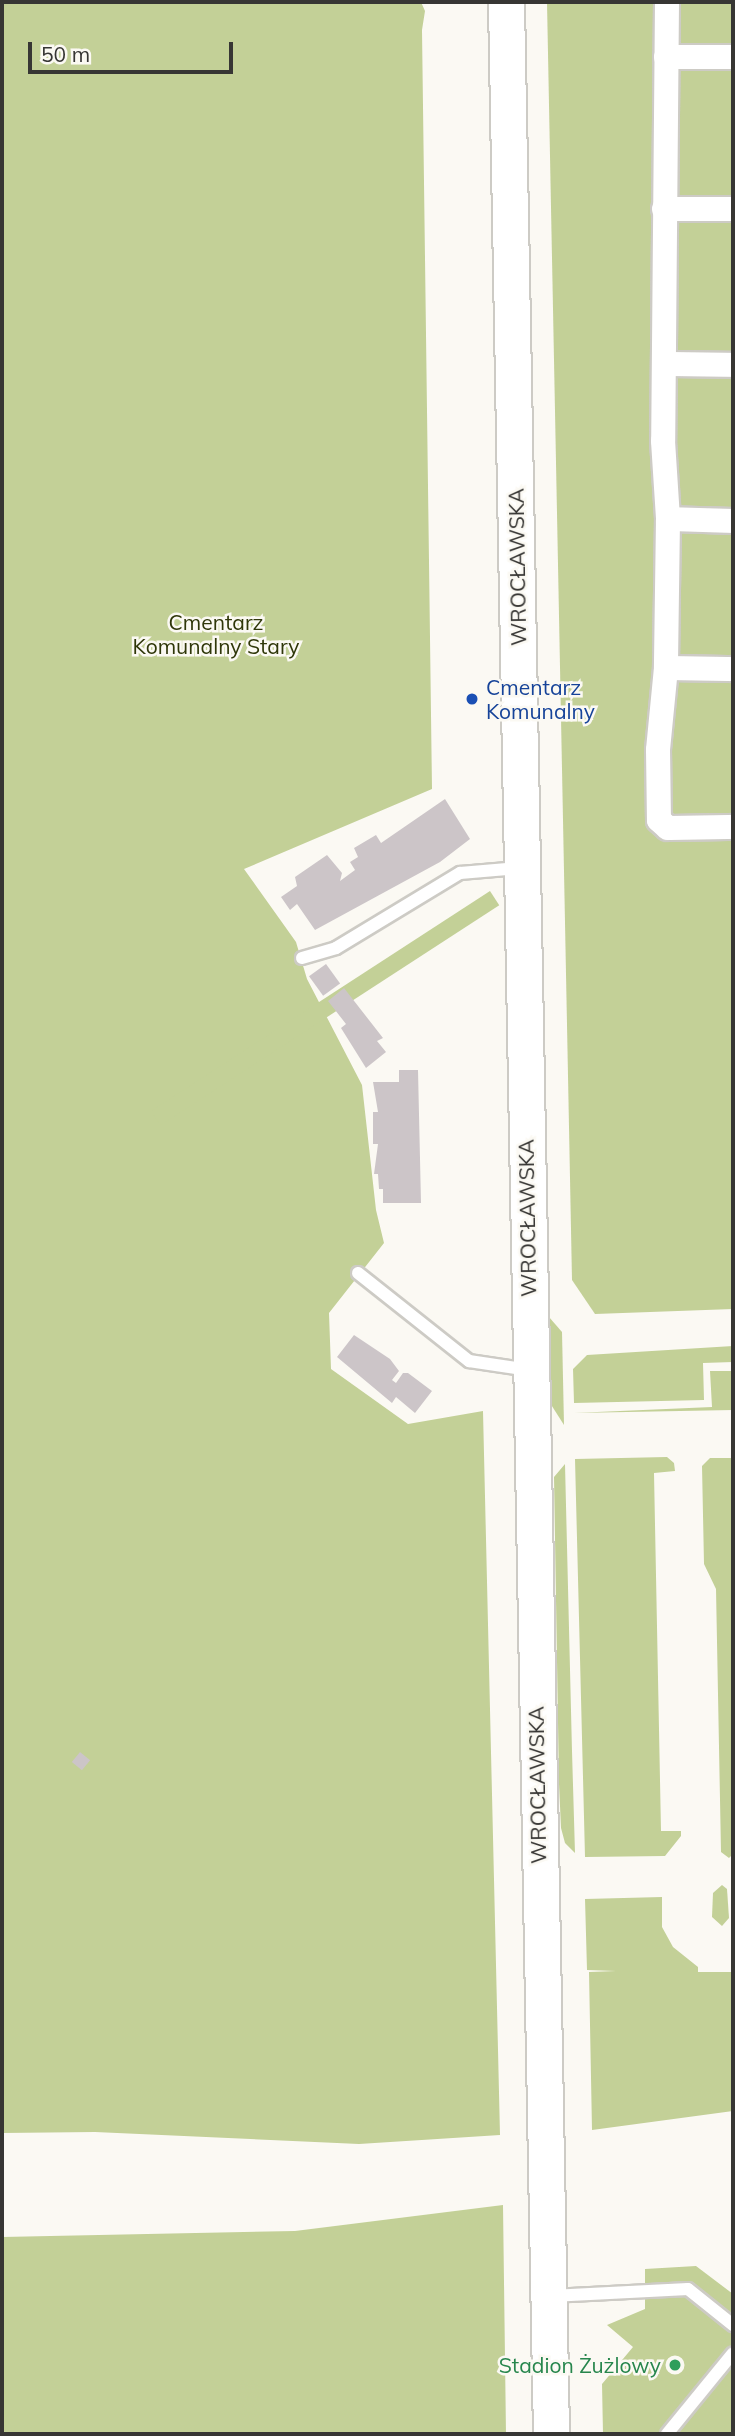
<!DOCTYPE html>
<html>
<head>
<meta charset="utf-8">
<style>
  body { margin:0 }
  #map { position:relative; width:735px; height:2436px; overflow:hidden; background:#fbf9f3; font-family:Mulish,sans-serif }
  div>[style] { position:absolute }
  .green>* { inset:0; background:#c3d097; transform-origin:0 0 }
  .building>* { inset:0; background:#ccc5c8; transform-origin:0 0 }
  .roads { filter:drop-shadow(2px 0 #cdcbc5) drop-shadow(-2px 0 #cdcbc5) drop-shadow(0 2px #cdcbc5) drop-shadow(0 -2px #cdcbc5) }
  .lane>* { height:12px; margin:-6px; padding:0 6px; transform-origin:6px; border-radius:6px; background:#fff }
  .street>* { height:24px; margin:-12px; padding:0 12px; transform-origin:12px; border-radius:12px; background:#fff }
  .secondary>* { height:35px; margin:-17.5px; padding:0 17.5px; transform-origin:17.5px; border-radius:17.5px; background:#fff }
  .dots>* { width:19px; height:19px; translate:-50% -50%; box-sizing:border-box; border:4px solid #fbf9f3; border-radius:50% }
  span { translate:-50% -50%; white-space:nowrap; text-align:center; line-height:1.15; -webkit-text-stroke:5px #fbf9f3; paint-order:stroke }
  .street-label { font-size:21px; color:#373634 }
  .park-label { font-size:21px; color:#2f3709 }
  .transit-label { font-size:21px; color:#164399 }
  .left { translate:0 -50%; text-align:left }
  .leisure-label { font-size:21px; color:#27864d }
  .right { translate:-100% -50%; text-align:right }
  .frame { position:absolute; inset:0; border:4px solid #373634; pointer-events:none }
  .scale { position:absolute; left:28px; top:42px; width:205px; height:32px; box-sizing:border-box; border:4px solid #373634; border-top:0; padding-left:9px; font-size:21px; line-height:24px; white-space:nowrap; color:#373634; -webkit-text-stroke:5px #fbf9f3; paint-order:stroke }
</style>
</head>
<body>
<div id="map">
  <div class="green">
    <div style="clip-path:polygon(2px 2px,421px 2px,425px 11px,422px 30px,432px 789px,244px 869px,296px 942px,307px 979px,362px 1085px,376px 1210px,384px 1243px,329px 1313px,331px 1369px,408px 1424px,483px 1411px,500px 2135px,359px 2144px,95px 2132px,2px 2133px)"></div>
    <div style="clip-path:polygon(547px 2px,733px 2px,733px 1309px,595px 1314px,572px 1280px)"></div>
    <div style="left:490px;top:891px;width:17px;height:404px;rotate:57deg"></div>
    <div style="clip-path:polygon(549px 1317px,562px 1332px,564px 1425px,550px 1403px)"></div>
    <div style="clip-path:polygon(733px 1346px,733px 1362px,703px 1363px,704px 1400px,574px 1403px,573px 1369px,587px 1355px)"></div>
    <div style="clip-path:polygon(710px 1371px,733px 1371px,733px 1410px,574px 1413px,712px 1407px)"></div>
    <div style="clip-path:polygon(667px 1457px,674px 1463px,675px 1471px,654px 1473px,661px 1831px,681px 1831px,681px 1836px,665px 1856px,585px 1857px,575px 1459px)"></div>
    <div style="clip-path:polygon(710px 1458px,733px 1458px,733px 1854px,729px 1858px,721px 1852px,716px 1589px,704px 1564px,702px 1466px)"></div>
    <div style="clip-path:polygon(565px 1464px,572px 1751px,575px 1853px,565px 1843px,561px 1828px,559px 1784px,554px 1477px)"></div>
    <div style="clip-path:polygon(722px 1885px,727px 1889px,729px 1918px,722px 1926px,712px 1917px,713px 1893px)"></div>
    <div style="clip-path:polygon(662px 1897px,662px 1927px,673px 1947px,698px 1967px,698px 1972px,733px 1972px,733px 2111px,592px 2130px,589px 1972px,616px 1971px,587px 1970px,585px 1899px)"></div>
    <div style="clip-path:polygon(503px 2205px,506px 2434px,2px 2434px,2px 2237px,295px 2231px)"></div>
    <div style="clip-path:polygon(696px 2266px,733px 2294px,733px 2434px,603px 2434px,602px 2384px,633px 2347px,607px 2325px,645px 2309px,645px 2269px)"></div>
  </div>
  <div class="building">
    <div style="clip-path:polygon(445px 799px,470px 839px,440px 862px,315px 930px,297px 904px,290px 910px,281px 897px,297px 886px,295px 877px,327px 855px,342px 873px,340px 881px,355px 870px,350px 862px,358px 857px,354px 848px,376px 835px,381px 843px)"></div>
    <div style="left:326px;top:964px;width:24px;height:21px;rotate:54deg"></div>
    <div style="clip-path:polygon(344px 988px,383px 1038px,377px 1041px,386px 1052px,366px 1068px,341px 1028px,346px 1024px,328px 1001px)"></div>
    <div style="clip-path:polygon(399px 1070px,418px 1070px,421px 1203px,383px 1203px,383px 1189px,379px 1189px,378px 1174px,374px 1174px,378px 1144px,373px 1144px,373px 1112px,378px 1112px,373px 1082px,399px 1082px)"></div>
    <div style="clip-path:polygon(354px 1335px,390px 1359px,399px 1371px,392px 1380px,396px 1383px,403px 1373px,408px 1373px,432px 1391px,415px 1413px,396px 1397px,392px 1403px,337px 1357px)"></div>
    <div style="left:80px;top:1752px;width:13px;height:13px;rotate:39deg"></div>
  </div>
  <div class="roads">
    <div class="lane">
      <div style="left:302px;top:958px;width:35px;rotate:-16deg"></div>
      <div style="left:336px;top:948px;width:145px;rotate:-31.2deg"></div>
      <div style="left:460px;top:873px;width:59px;rotate:-4.8deg"></div>
      <div style="left:358px;top:1273px;width:142px;rotate:38.4deg"></div>
      <div style="left:469px;top:1361px;width:61px;rotate:8.5deg"></div>
      <div style="left:551px;top:2296px;width:137px;rotate:-2.9deg"></div>
      <div style="left:688px;top:2289px;width:58px;rotate:38.7deg"></div>
      <div style="left:667px;top:2434px;width:104px;rotate:-50.8deg"></div>
    </div>
    <div class="street">
      <div style="left:667px;top:2px;width:439px;rotate:90.5deg"></div>
      <div style="left:663px;top:441px;width:78px;rotate:86.3deg"></div>
      <div style="left:668px;top:519px;width:149px;rotate:90.8deg"></div>
      <div style="left:666px;top:668px;width:82px;rotate:95.6deg"></div>
      <div style="left:658px;top:750px;width:70px;rotate:89.2deg"></div>
      <div style="left:659px;top:820px;width:12px;rotate:42deg"></div>
      <div style="left:668px;top:828px;width:65px;rotate:-0.9deg"></div>
      <div style="left:666px;top:57px;width:67px"></div>
      <div style="left:664px;top:209px;width:69px"></div>
      <div style="left:665px;top:364px;width:68px;rotate:0.8deg"></div>
      <div style="left:668px;top:519px;width:65px;rotate:1.8deg"></div>
      <div style="left:666px;top:668px;width:67px;rotate:0.9deg"></div>
    </div>
    <div class="secondary">
      <div style="left:506px;top:2px;width:2432px;rotate:88.94deg"></div>
    </div>
  </div>
  <div class="dots">
    <div style="left:472px;top:699px;background:#1a4fb4"></div>
    <div style="left:675px;top:2365px;background:#2e9e5b"></div>
  </div>
  <div class="street-label">
    <span style="left:517px;top:567px;rotate:-91deg">WROCŁAWSKA</span>
    <span style="left:527px;top:1218px;rotate:-91deg">WROCŁAWSKA</span>
    <span style="left:537px;top:1785px;rotate:-91deg">WROCŁAWSKA</span>
  </div>
  <div class="park-label">
    <span style="left:216px;top:634px">Cmentarz<br>Komunalny Stary</span>
  </div>
  <div class="transit-label">
    <span class="left" style="left:486px;top:699px">Cmentarz<br>Komunalny</span>
  </div>
  <div class="leisure-label">
    <span class="right" style="left:661px;top:2365px">Stadion Żużlowy</span>
  </div>
  <div class="frame"></div>
  <div class="scale">50 m</div>
</div>
</body>
</html>
